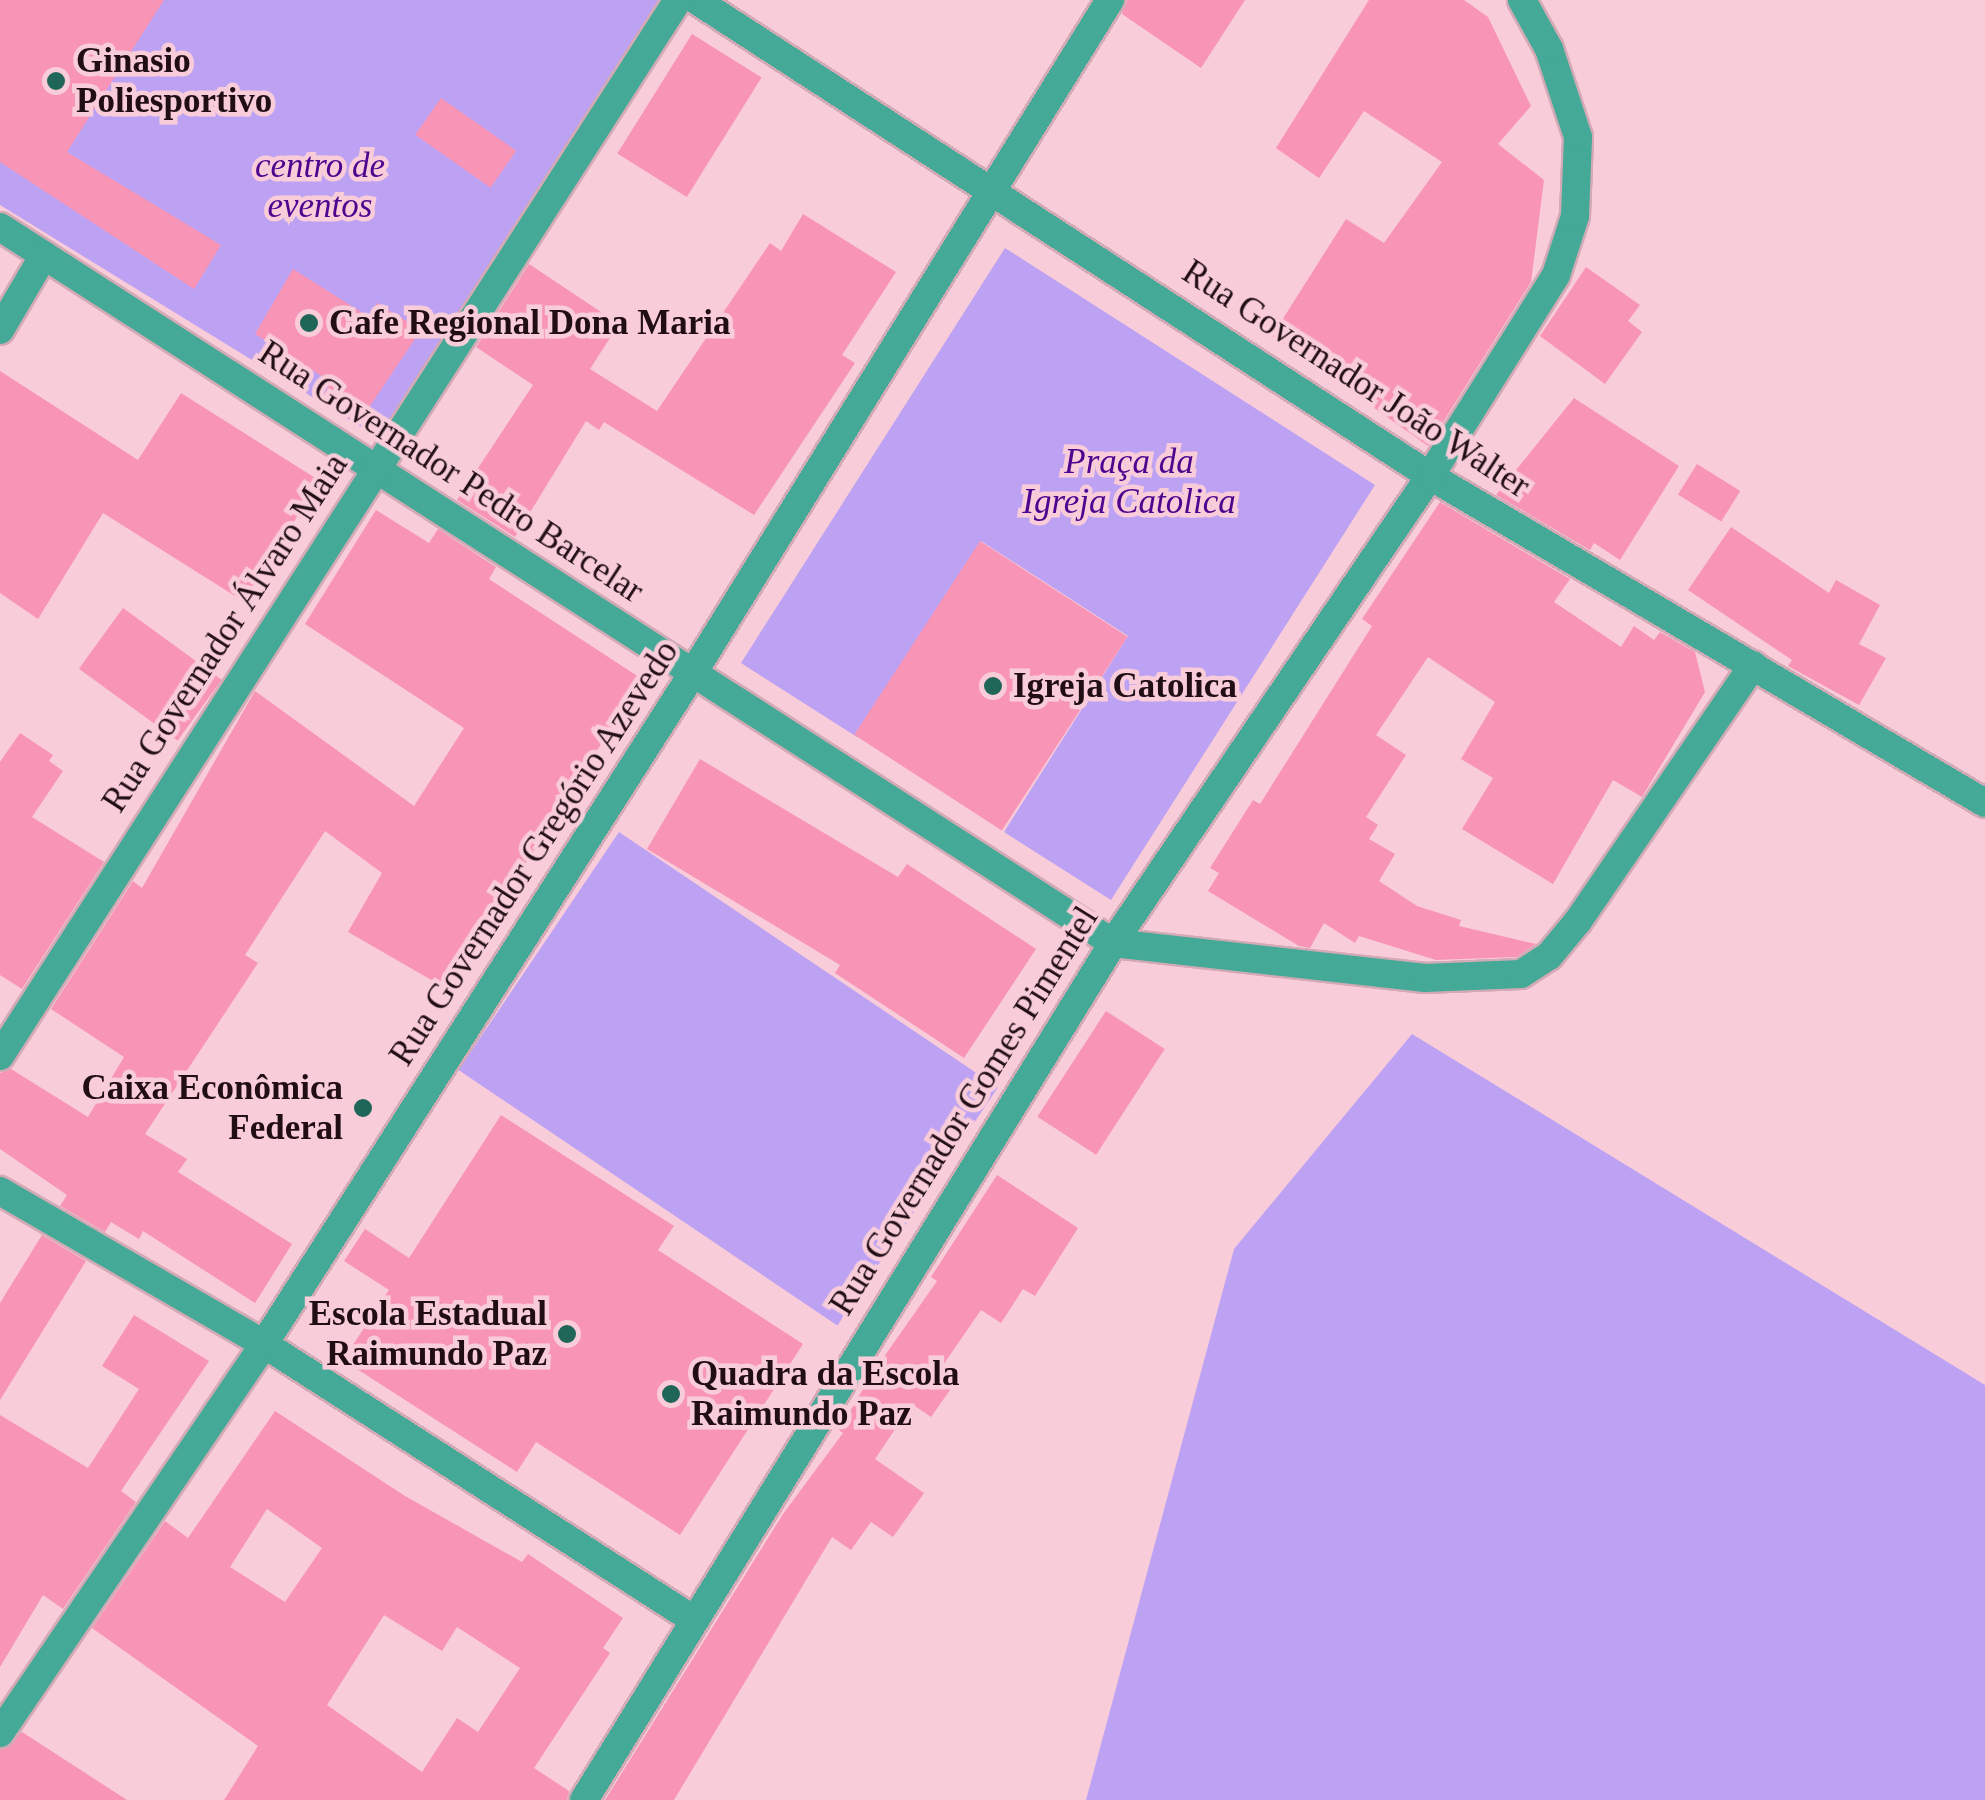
<!DOCTYPE html>
<html>
<head>
<meta charset="utf-8">
<style>
  body { margin:0 }
  #map { position:relative; width:1985px; height:1800px; overflow:hidden; background:#f9ccd9; font-family:"Times New Roman",serif }
  div>[style] { position:absolute }
  .green>* { inset:0; background:#bda2f4; transform-origin:0 0 }
  .building>* { inset:0; background:#f894b6; transform-origin:0 0 }
  .roads { filter:drop-shadow(2px 0 #d2aab6) drop-shadow(-2px 0 #d2aab6) drop-shadow(0 2px #d2aab6) drop-shadow(0 -2px #d2aab6) }
  .minor>* { height:28px; margin:-14px; padding:0 14px; transform-origin:14px; border-radius:14px; background:#44a996 }
  .dots>* { width:28px; height:28px; translate:-50% -50%; box-sizing:border-box; border:5px solid #f9ccd9; border-radius:50% }
  span { translate:-50% -50%; white-space:nowrap; text-align:center; line-height:1.15; -webkit-text-stroke:9px #f9ccd9; paint-order:stroke }
  .poi-label { font-size:35px; color:#210e15; font-weight:700 }
  .left { translate:0 -50%; text-align:left }
  .right { translate:-100% -50%; text-align:right }
  .park-label { font-size:35px; color:#4d048e; font-style:italic }
  .street-label { font-size:35px; color:#210e15 }
</style>
</head>
<body>
<div id="map">
  <div class="green">
    <div style="clip-path:polygon(0 0,666px 0,382px 440px,0 205px)"></div>
    <div style="clip-path:polygon(1005px 248px,1375px 485px,1111px 900px,1004px 832px,1128px 636px,981px 541px,857px 737px,741px 663px)"></div>
    <div style="left:619px;top:832px;width:457px;height:287px;rotate:34deg"></div>
    <div style="clip-path:polygon(1412px 1034px,1985px 1385px,1985px 1800px,1086px 1800px,1234px 1249px)"></div>
  </div>
  <div class="building">
    <div style="clip-path:polygon(0 0,164px 0,67px 152px,221px 245px,194px 289px,0 162px)"></div>
    <div style="clip-path:polygon(1127px 0,1245px 0,1201px 68px,1122px 14px)"></div>
    <div style="clip-path:polygon(1369px 0,1464px 0,1488px 17px,1531px 106px,1498px 144px,1544px 180px,1531px 282px,1428px 446px,1272px 336px,1346px 219px,1384px 243px,1442px 162px,1364px 111px,1319px 178px,1276px 148px)"></div>
    <div style="left:692px;top:34px;width:82px;height:141px;rotate:32deg"></div>
    <div style="left:441px;top:98px;width:92px;height:45px;rotate:35deg"></div>
    <div style="clip-path:polygon(803px 214px,896px 272px,842px 355px,855px 363px,754px 515px,604px 422px,599px 430px,586px 421px,515px 537px,457px 500px,533px 385px,476px 347px,529px 264px,619px 324px,590px 369px,657px 411px,770px 243px,781px 251px)"></div>
    <div style="clip-path:polygon(1586px 267px,1640px 305px,1628px 321px,1642px 332px,1605px 384px,1540px 336px)"></div>
    <div style="clip-path:polygon(293px 269px,369px 317px,377px 303px,421px 330px,358px 424px,320px 401px,331px 382px,255px 334px)"></div>
    <div style="clip-path:polygon(0 371px,138px 460px,181px 393px,320px 481px,243px 601px,103px 513px,38px 619px,0 593px)"></div>
    <div style="clip-path:polygon(1574px 398px,1679px 466px,1620px 560px,1594px 543px,1590px 550px,1496px 495px)"></div>
    <div style="left:1697px;top:464px;width:51px;height:36px;rotate:32deg"></div>
    <div style="clip-path:polygon(1440px 502px,1570px 579px,1554px 602px,1621px 647px,1634px 626px,1654px 640px,1660px 632px,1695px 652px,1705px 692px,1642px 797px,1613px 780px,1553px 884px,1462px 829px,1493px 778px,1461px 759px,1495px 702px,1428px 657px,1376px 735px,1406px 755px,1366px 817px,1378px 825px,1369px 839px,1395px 854px,1379px 881px,1417px 906px,1461px 920px,1459px 926px,1536px 944px,1516px 957px,1436px 960px,1359px 936px,1355px 943px,1324px 923px,1310px 948px,1299px 946px,1208px 891px,1219px 873px,1210px 868px,1253px 800px,1260px 804px,1372px 626px,1362px 619px)"></div>
    <div style="clip-path:polygon(376px 510px,429px 543px,438px 529px,496px 567px,489px 579px,642px 679px,447px 989px,348px 932px,382px 873px,325px 831px,245px 955px,258px 963px,145px 1134px,187px 1159px,178px 1172px,292px 1244px,255px 1303px,143px 1231px,139px 1239px,111px 1222px,105px 1232px,60px 1206px,67px 1195px,0 1149px,0 1073px,11px 1069px,88px 1117px,124px 1057px,51px 1009px,133px 881px,142px 888px,255px 691px,414px 806px,464px 728px,305px 624px)"></div>
    <div style="clip-path:polygon(1731px 527px,1829px 593px,1836px 580px,1880px 605px,1859px 644px,1886px 658px,1859px 705px,1788px 666px,1792px 660px,1688px 590px)"></div>
    <div style="left:980px;top:541px;width:176px;height:231px;rotate:33deg"></div>
    <div style="left:123px;top:608px;width:122px;height:75px;rotate:36deg"></div>
    <div style="clip-path:polygon(20px 733px,53px 755px,49px 761px,63px 771px,32px 817px,104px 862px,22px 989px,0 975px,0 762px)"></div>
    <div style="clip-path:polygon(700px 759px,898px 877px,907px 864px,1036px 949px,964px 1058px,835px 973px,840px 965px,647px 849px)"></div>
    <div style="left:1106px;top:1011px;width:70px;height:126px;rotate:33deg"></div>
    <div style="clip-path:polygon(501px 1115px,674px 1226px,658px 1250px,803px 1344px,680px 1535px,536px 1442px,517px 1472px,343px 1360px,389px 1290px,344px 1261px,365px 1229px,409px 1258px)"></div>
    <div style="clip-path:polygon(997px 1175px,1078px 1228px,1035px 1296px,1023px 1289px,1001px 1323px,981px 1310px,941px 1368px,957px 1380px,931px 1417px,912px 1404px,875px 1459px,924px 1493px,893px 1537px,871px 1522px,851px 1550px,832px 1537px,674px 1800px,605px 1800px,783px 1514px,843px 1433px,839px 1430px,872px 1374px,937px 1281px,931px 1277px)"></div>
    <div style="clip-path:polygon(42px 1235px,86px 1261px,0 1400px,0 1303px)"></div>
    <div style="clip-path:polygon(134px 1315px,209px 1361px,121px 1491px,136px 1502px,63px 1609px,43px 1595px,0 1667px,0 1415px,88px 1468px,139px 1389px,102px 1366px)"></div>
    <div style="clip-path:polygon(evenodd,275px 1411px,405px 1496px,522px 1562px,528px 1554px,623px 1618px,603px 1648px,610px 1653px,534px 1768px,569px 1791px,567px 1800px,224px 1800px,258px 1746px,92px 1628px,165px 1521px,188px 1538px,275px 1411px,267px 1509px,322px 1548px,285px 1602px,230px 1567px,267px 1509px,275px 1411px,384px 1615px,442px 1651px,457px 1627px,520px 1668px,478px 1732px,457px 1718px,422px 1772px,327px 1705px,384px 1615px)"></div>
    <div style="clip-path:polygon(22px 1732px,127px 1800px,0 1800px,0 1750px)"></div>
  </div>
  <div class="roads">
    <div class="minor">
      <div style="left:696px;top:0;width:875px;rotate:32.96deg"></div>
      <div style="left:1430px;top:476px;width:644px;rotate:30.51deg"></div>
      <div style="left:0;top:227px;width:1323px;rotate:32.75deg"></div>
      <div style="left:1113px;top:943px;width:314px;rotate:6.4deg"></div>
      <div style="left:1425px;top:978px;width:96px;rotate:-2.4deg"></div>
      <div style="left:1521px;top:974px;width:33px;rotate:-33deg"></div>
      <div style="left:1549px;top:956px;width:45px;rotate:-50.4deg"></div>
      <div style="left:1578px;top:921px;width:310px;rotate:-55.6deg"></div>
      <div style="left:0;top:330px;width:87px;rotate:-59.6deg"></div>
      <div style="left:0;top:1056px;width:1255px;rotate:-57.3deg"></div>
      <div style="left:0;top:1191px;width:305px;rotate:30.1deg"></div>
      <div style="left:264px;top:1344px;width:507px;rotate:32.69deg"></div>
      <div style="left:0;top:1733px;width:470px;rotate:-55.8deg"></div>
      <div style="left:264px;top:1344px;width:796px;rotate:-57.41deg"></div>
      <div style="left:693px;top:673px;width:792px;rotate:-58.22deg"></div>
      <div style="left:584px;top:1800px;width:1007px;rotate:-58.31deg"></div>
      <div style="left:1113px;top:943px;width:564px;rotate:-55.83deg"></div>
      <div style="left:1430px;top:476px;width:237px;rotate:-57.9deg"></div>
      <div style="left:1556px;top:275px;width:62px;rotate:-72.1deg"></div>
      <div style="left:1575px;top:216px;width:79px;rotate:-87.8deg"></div>
      <div style="left:1578px;top:137px;width:93px;rotate:-108.2deg"></div>
      <div style="left:1549px;top:49px;width:56px;rotate:-118.9deg"></div>
    </div>
  </div>
  <div class="dots">
    <div style="left:56px;top:81px;background:#1f6558"></div>
    <div style="left:309px;top:323px;background:#1f6558"></div>
    <div style="left:993px;top:686px;background:#1f6558"></div>
    <div style="left:363px;top:1108px;background:#1f6558"></div>
    <div style="left:567px;top:1334px;background:#1f6558"></div>
    <div style="left:671px;top:1394px;background:#1f6558"></div>
  </div>
  <div class="poi-label">
    <span class="left" style="left:76px;top:81px">Ginasio<br>Poliesportivo</span>
    <span class="left" style="left:329px;top:323px">Cafe Regional Dona Maria</span>
    <span class="left" style="left:1013px;top:686px">Igreja Catolica</span>
    <span class="right" style="left:343px;top:1108px">Caixa Econômica<br>Federal</span>
    <span class="right" style="left:547px;top:1334px">Escola Estadual<br>Raimundo Paz</span>
    <span class="left" style="left:691px;top:1394px">Quadra da Escola<br>Raimundo Paz</span>
  </div>
  <div class="park-label">
    <span style="left:320px;top:186px">centro de<br>eventos</span>
    <span style="left:1129px;top:482px">Praça da<br>Igreja Catolica</span>
  </div>
  <div class="street-label">
    <span style="left:1356px;top:379px;rotate:33deg">Rua Governador João Walter</span>
    <span style="left:451px;top:472px;rotate:33deg">Rua Governador Pedro Barcelar</span>
    <span style="left:225px;top:633px;rotate:-57deg">Rua Governador Álvaro Maia</span>
    <span style="left:534px;top:853px;rotate:-57deg">Rua Governador Gregório Azevedo</span>
    <span style="left:964px;top:1111px;rotate:-58deg">Rua Governador Gomes Pimentel</span>
  </div>
</div>
</body>
</html>
